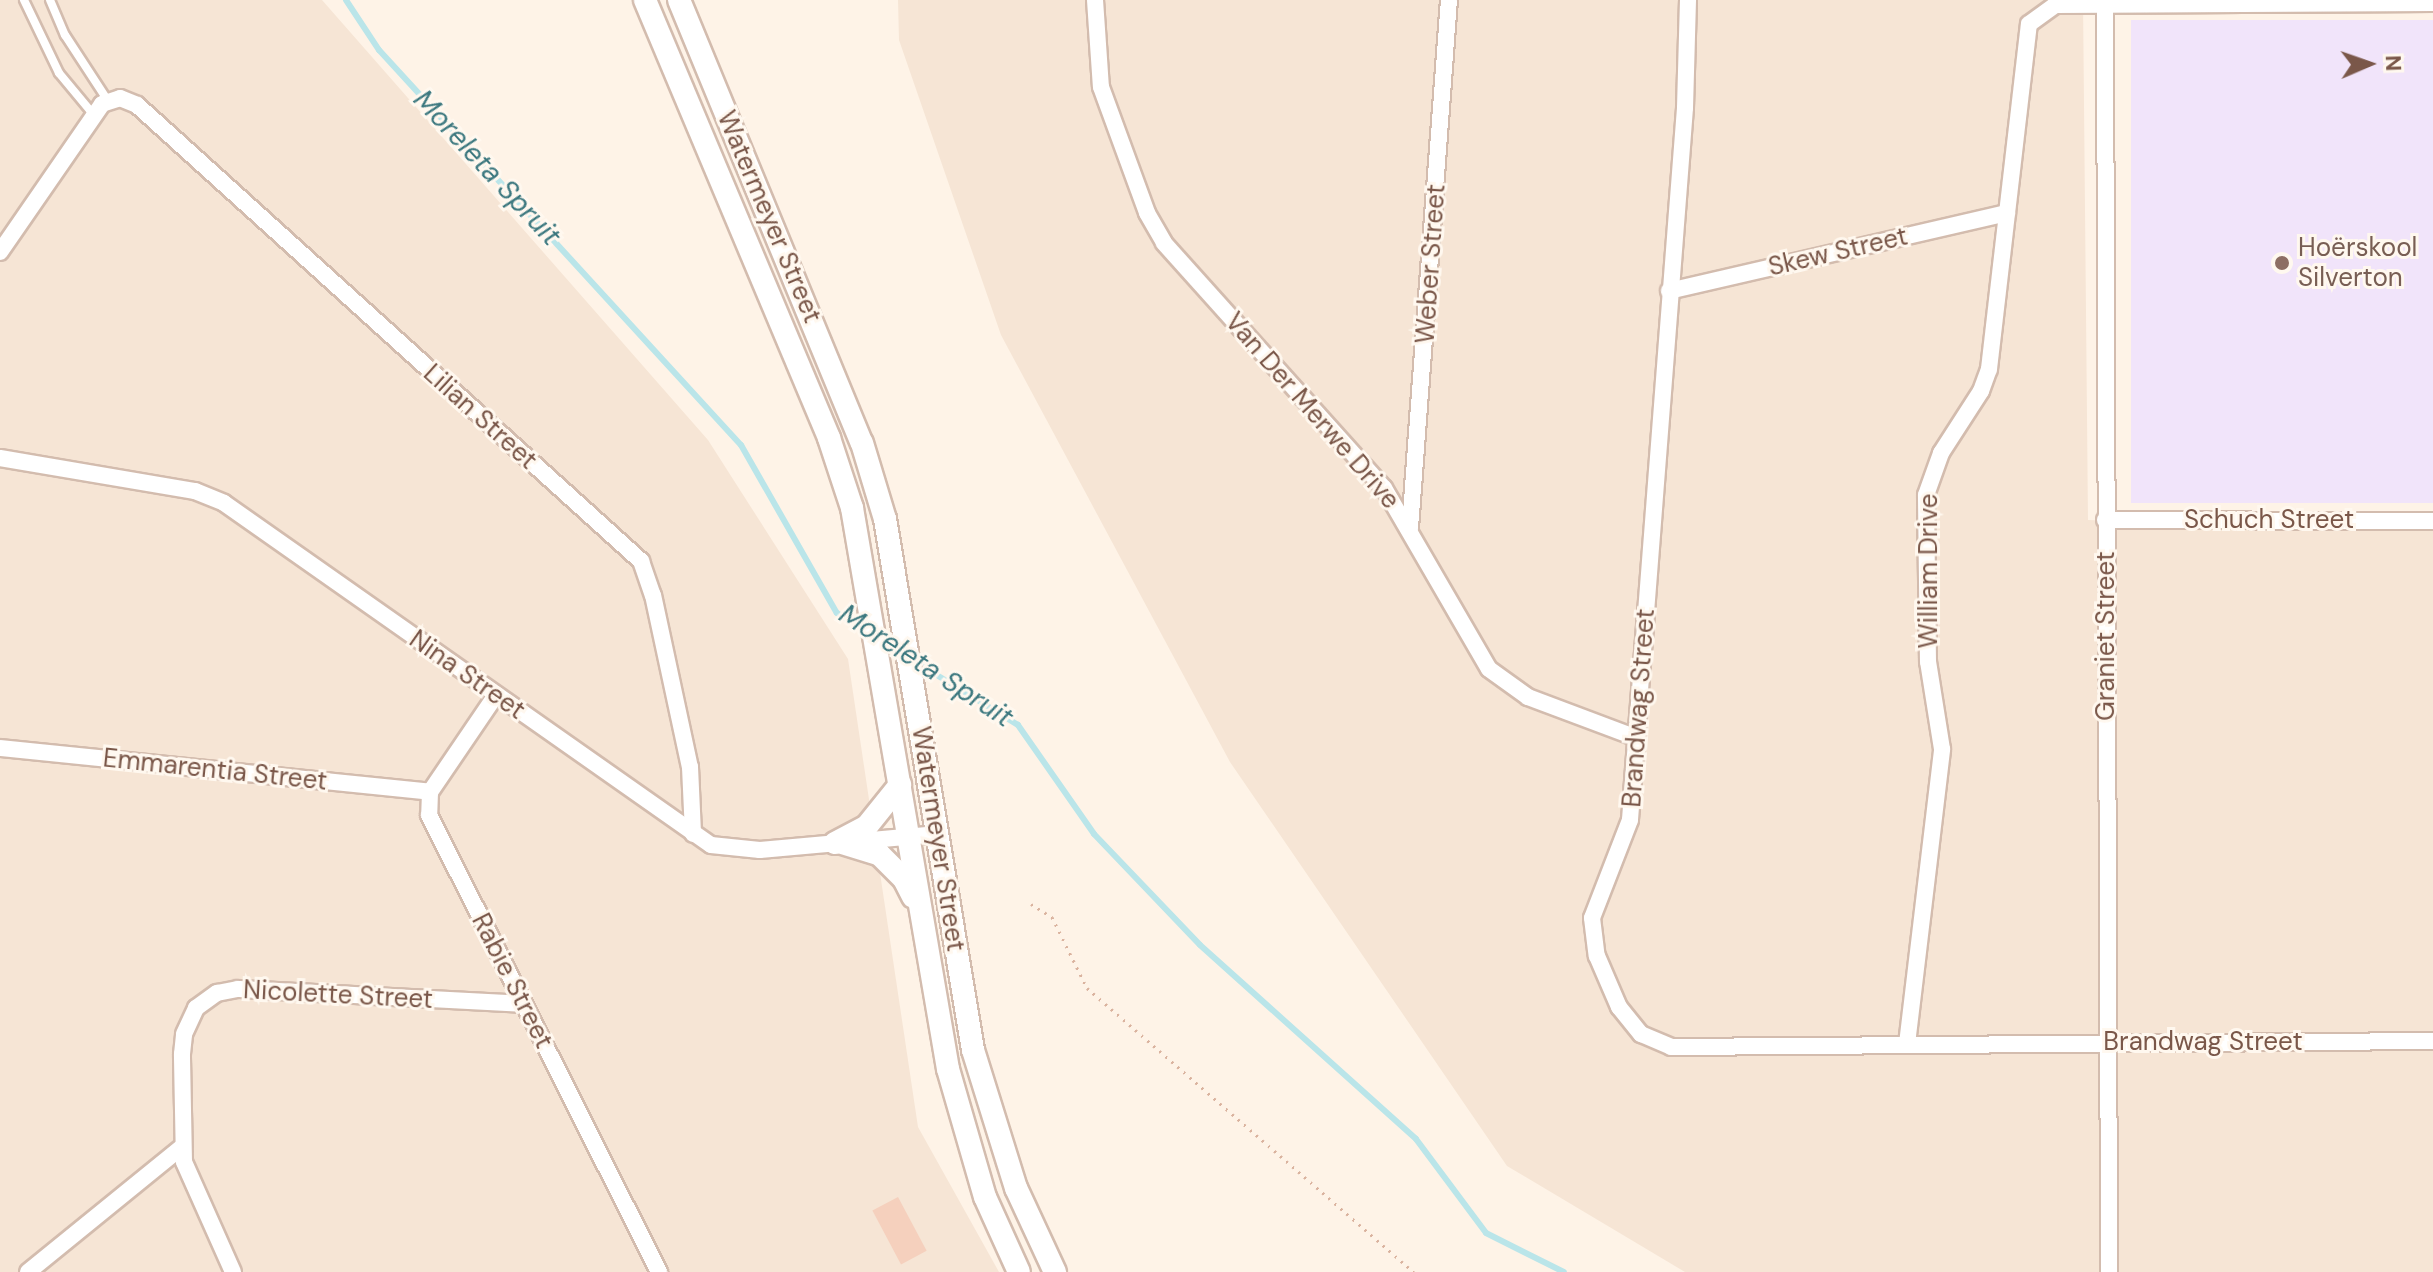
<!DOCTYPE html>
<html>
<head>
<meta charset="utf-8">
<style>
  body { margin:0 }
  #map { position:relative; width:2433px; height:1272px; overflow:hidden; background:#fef3e7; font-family:"DM Sans",sans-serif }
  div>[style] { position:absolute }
  .residential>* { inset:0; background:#f6e5d5 }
  .education>* { inset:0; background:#f1e4fa; transform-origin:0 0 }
  .stream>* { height:6px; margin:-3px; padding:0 3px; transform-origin:3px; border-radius:3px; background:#bae5e9 }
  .building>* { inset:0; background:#f5d0bd; transform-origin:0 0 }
  .path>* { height:3px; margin-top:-1.5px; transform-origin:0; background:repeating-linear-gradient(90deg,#dab39f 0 2px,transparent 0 8px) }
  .roads { filter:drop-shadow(2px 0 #d3bcae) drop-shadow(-2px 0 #d3bcae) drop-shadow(0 2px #d3bcae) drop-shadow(0 -2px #d3bcae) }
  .lane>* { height:8px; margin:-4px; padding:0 4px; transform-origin:4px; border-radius:4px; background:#fff }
  .street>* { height:16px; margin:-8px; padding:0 8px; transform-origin:8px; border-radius:8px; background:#fff }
  .secondary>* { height:22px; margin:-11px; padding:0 11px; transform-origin:11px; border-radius:11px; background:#fff }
  .dots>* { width:22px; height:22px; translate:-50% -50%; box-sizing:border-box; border:4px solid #fff8ef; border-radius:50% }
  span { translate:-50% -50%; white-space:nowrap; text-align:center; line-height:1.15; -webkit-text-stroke:6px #fff8ef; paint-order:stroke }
  .street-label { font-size:26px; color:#7a5749 }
  .education-label { font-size:26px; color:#785e54 }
  .left { translate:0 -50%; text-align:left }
  .water-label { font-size:28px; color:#3c787f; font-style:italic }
  .north { position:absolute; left:2329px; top:24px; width:80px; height:80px; -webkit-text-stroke:6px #fff8ef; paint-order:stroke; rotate:88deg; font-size:22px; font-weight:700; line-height:32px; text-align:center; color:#7a5749 }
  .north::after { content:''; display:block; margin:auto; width:28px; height:36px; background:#7a5749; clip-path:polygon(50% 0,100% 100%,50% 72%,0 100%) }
</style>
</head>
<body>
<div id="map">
  <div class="residential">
    <div style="clip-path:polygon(0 0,322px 0,708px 440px,848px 659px,918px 1127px,999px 1272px,0 1272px)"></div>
    <div style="clip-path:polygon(898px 0,2083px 0,2088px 520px,2433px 531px,2433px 1272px,1685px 1272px,1507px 1166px,1230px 762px,1001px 335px,899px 40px)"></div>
  </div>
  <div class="education">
    <div style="left:2433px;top:20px;width:483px;height:302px;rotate:90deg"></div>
  </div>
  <div class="stream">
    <div style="left:346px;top:0;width:60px;rotate:56.6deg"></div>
    <div style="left:379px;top:50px;width:536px;rotate:47.5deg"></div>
    <div style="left:741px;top:445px;width:193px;rotate:60.3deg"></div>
    <div style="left:837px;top:613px;width:36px;rotate:32deg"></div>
    <div style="left:880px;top:640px;width:25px;rotate:32deg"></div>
    <div style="left:914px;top:661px;width:122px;rotate:31.6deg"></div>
    <div style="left:1018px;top:725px;width:133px;rotate:55.1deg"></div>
    <div style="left:1094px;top:834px;width:153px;rotate:46.3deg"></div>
    <div style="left:1200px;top:945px;width:290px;rotate:41.9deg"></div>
    <div style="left:1416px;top:1139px;width:117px;rotate:53.3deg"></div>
    <div style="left:1486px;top:1233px;width:87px;rotate:26.6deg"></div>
  </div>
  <div class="building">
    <div style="left:898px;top:1197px;width:61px;height:29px;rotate:62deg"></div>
  </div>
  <div class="path">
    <div style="left:1031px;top:904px;width:25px;rotate:32deg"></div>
    <div style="left:1052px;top:917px;width:79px;rotate:63.8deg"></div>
    <div style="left:1087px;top:988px;width:433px;rotate:41deg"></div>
  </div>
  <div class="roads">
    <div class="lane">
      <div style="left:24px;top:0;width:81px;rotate:64.4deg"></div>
      <div style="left:59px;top:73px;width:53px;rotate:50.3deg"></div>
      <div style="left:50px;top:0;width:38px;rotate:67deg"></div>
      <div style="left:65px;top:35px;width:79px;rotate:56.9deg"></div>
    </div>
    <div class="street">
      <div style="left:1095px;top:0;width:87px;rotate:86.1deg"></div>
      <div style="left:1101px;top:87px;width:134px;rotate:69.9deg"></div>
      <div style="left:1147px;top:213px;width:34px;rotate:60deg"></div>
      <div style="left:1164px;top:243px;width:329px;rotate:48.1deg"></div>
      <div style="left:1384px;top:488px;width:209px;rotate:59.9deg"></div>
      <div style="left:1489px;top:669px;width:48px;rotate:35.7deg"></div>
      <div style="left:1528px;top:697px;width:116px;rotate:20.6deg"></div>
      <div style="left:1688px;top:0;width:108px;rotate:91.6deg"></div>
      <div style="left:1685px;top:108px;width:714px;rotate:94.42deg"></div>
      <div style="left:1630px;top:820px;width:105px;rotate:111.2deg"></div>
      <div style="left:1592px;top:918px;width:38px;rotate:83deg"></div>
      <div style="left:1597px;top:956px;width:56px;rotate:66.7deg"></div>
      <div style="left:1619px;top:1007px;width:35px;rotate:51deg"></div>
      <div style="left:1641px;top:1034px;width:33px;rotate:23deg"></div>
      <div style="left:1671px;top:1047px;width:762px;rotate:-0.45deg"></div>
      <div style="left:2105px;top:0;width:1272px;rotate:89.82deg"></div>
      <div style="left:0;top:252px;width:180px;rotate:-55.4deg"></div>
      <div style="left:102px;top:104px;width:19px;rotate:-18deg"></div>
      <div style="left:120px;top:98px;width:18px;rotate:22deg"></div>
      <div style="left:137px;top:105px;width:680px;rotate:42.14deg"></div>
      <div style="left:641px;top:561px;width:36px;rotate:71deg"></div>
      <div style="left:653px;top:595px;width:176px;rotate:77.9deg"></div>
      <div style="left:690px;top:767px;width:67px;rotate:87.4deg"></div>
      <div style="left:1669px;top:291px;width:347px;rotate:-13deg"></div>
      <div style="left:0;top:458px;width:198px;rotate:9.6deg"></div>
      <div style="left:195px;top:491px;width:31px;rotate:22deg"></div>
      <div style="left:224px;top:503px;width:595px;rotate:35.08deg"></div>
      <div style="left:711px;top:845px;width:49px;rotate:5.8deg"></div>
      <div style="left:760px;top:850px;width:179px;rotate:-5.1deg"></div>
      <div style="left:2105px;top:520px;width:328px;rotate:0.2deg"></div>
      <div style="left:1410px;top:528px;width:529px;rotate:-85.78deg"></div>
      <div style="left:496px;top:695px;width:117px;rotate:124.2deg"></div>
      <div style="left:430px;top:792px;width:23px;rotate:92deg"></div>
      <div style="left:429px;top:815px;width:512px;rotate:63.28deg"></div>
      <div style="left:0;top:748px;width:432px;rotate:5.8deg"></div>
      <div style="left:1907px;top:1044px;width:297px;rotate:-83.2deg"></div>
      <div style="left:1942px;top:749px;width:88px;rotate:-99.1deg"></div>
      <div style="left:1928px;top:662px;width:167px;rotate:-90.7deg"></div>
      <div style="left:1926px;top:495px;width:45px;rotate:-70.3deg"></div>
      <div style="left:1941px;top:453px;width:74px;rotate:-57.2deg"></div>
      <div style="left:1981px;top:391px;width:23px;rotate:-70deg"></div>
      <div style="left:1989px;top:369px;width:347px;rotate:-83.4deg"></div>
      <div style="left:2029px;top:24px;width:32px;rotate:-36deg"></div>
      <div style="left:2055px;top:5px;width:378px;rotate:-0.3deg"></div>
      <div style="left:28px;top:1272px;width:198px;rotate:-39.1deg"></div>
      <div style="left:233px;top:1272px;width:120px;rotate:-114deg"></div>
      <div style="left:184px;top:1162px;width:108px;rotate:-91.1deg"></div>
      <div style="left:182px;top:1054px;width:20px;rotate:-84deg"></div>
      <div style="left:184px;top:1034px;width:29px;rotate:-65deg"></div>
      <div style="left:196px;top:1008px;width:26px;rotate:-36deg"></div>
      <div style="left:217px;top:993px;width:21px;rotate:-11deg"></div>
      <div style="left:238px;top:989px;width:285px;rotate:3deg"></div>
    </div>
    <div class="secondary">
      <div style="left:645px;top:0;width:475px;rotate:67.2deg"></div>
      <div style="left:829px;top:438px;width:74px;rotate:71.8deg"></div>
      <div style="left:852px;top:508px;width:569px;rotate:80.29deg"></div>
      <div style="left:948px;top:1069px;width:133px;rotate:73.9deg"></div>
      <div style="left:985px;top:1197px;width:82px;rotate:65.6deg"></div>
      <div style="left:679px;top:0;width:479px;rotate:67.6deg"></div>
      <div style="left:862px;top:443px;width:79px;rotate:73.2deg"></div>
      <div style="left:885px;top:519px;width:538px;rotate:80.59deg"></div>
      <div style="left:973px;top:1050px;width:145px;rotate:72.7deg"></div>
      <div style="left:1016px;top:1188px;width:93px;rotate:65.1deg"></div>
      <div style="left:835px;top:843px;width:36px;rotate:-28deg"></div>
      <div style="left:867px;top:826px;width:53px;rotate:-51.2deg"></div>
      <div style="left:842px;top:843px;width:39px;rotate:17deg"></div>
      <div style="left:879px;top:854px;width:35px;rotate:45deg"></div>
      <div style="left:904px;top:879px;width:20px;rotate:63deg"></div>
    </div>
  </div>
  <div class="dots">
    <div style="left:2282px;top:263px;background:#8d6e63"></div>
  </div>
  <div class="street-label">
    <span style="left:769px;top:217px;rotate:67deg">Watermeyer Street</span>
    <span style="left:1838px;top:252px;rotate:-13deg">Skew Street</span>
    <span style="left:1431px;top:264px;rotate:-86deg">Weber Street</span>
    <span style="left:1312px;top:411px;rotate:49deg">Van Der Merwe Drive</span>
    <span style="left:480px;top:417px;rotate:42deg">Lilian Street</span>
    <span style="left:2269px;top:520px">Schuch Street</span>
    <span style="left:1929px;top:571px;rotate:-90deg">William Drive</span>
    <span style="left:2106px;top:636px;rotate:-90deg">Graniet Street</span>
    <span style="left:467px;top:675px;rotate:35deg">Nina Street</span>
    <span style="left:1639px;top:708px;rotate:-86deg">Brandwag Street</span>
    <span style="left:215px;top:770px;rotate:6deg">Emmarentia Street</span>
    <span style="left:938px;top:839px;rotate:81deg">Watermeyer Street</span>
    <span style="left:512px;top:981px;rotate:63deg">Rabie Street</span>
    <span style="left:338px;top:995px;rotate:3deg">Nicolette Street</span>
    <span style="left:2203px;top:1042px">Brandwag Street</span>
  </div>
  <div class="education-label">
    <span class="left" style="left:2298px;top:263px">Hoërskool<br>Silverton</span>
  </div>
  <div class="water-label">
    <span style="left:487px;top:168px;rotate:47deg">Moreleta Spruit</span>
    <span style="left:926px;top:666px;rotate:33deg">Moreleta Spruit</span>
  </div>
  <div class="north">N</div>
</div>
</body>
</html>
